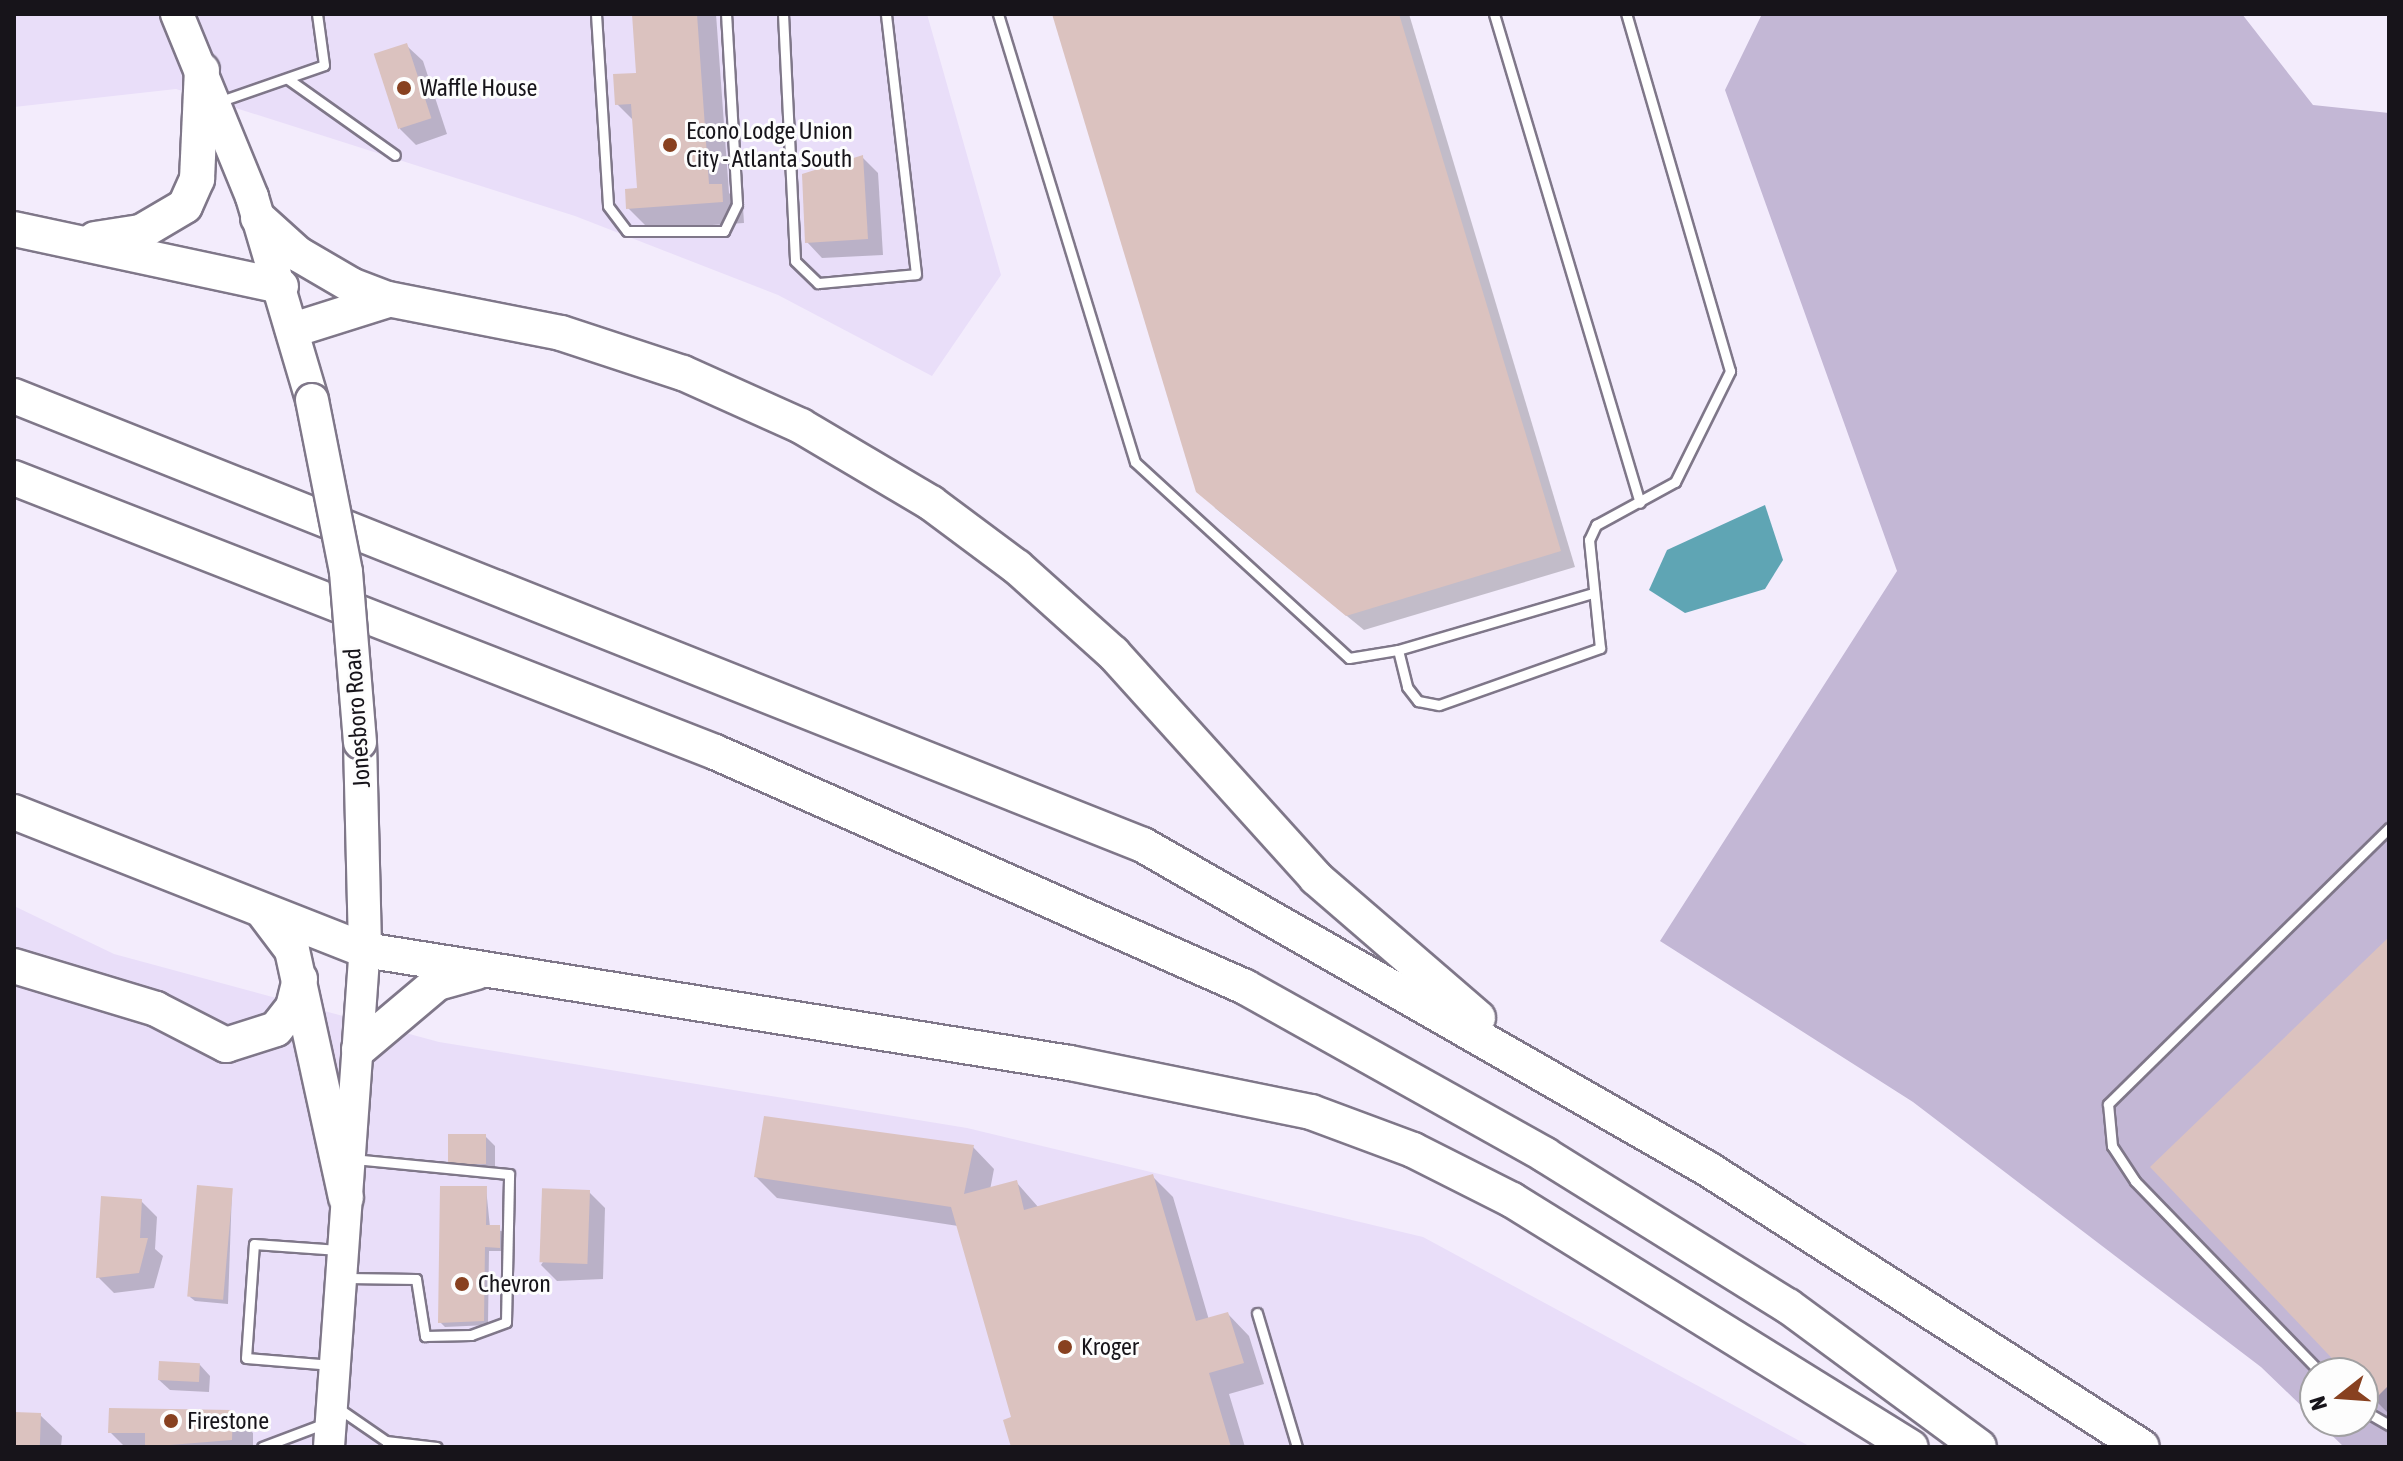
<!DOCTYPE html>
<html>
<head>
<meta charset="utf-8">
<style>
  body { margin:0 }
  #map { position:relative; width:2403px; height:1461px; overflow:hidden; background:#f3ecfc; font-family:"Asap Condensed",sans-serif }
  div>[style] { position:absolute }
  .built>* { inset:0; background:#e9def9 }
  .green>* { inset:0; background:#c3b7d5 }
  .water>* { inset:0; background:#5fa5b4 }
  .shadow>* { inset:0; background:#0003 }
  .building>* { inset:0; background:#dbc2bf; transform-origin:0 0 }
  .roads { filter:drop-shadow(2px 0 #7f7789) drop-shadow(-2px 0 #7f7789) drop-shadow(0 2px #7f7789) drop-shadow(0 -2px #7f7789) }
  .service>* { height:9px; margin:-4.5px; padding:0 4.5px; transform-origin:4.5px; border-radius:4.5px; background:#fff }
  .primary>* { height:30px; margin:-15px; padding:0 15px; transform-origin:15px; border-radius:15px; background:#fff }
  .trunk>* { height:32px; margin:-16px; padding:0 16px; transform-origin:16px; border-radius:16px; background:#fff }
  .motorway>* { height:34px; margin:-17px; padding:0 17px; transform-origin:17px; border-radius:17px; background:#fff }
  .bridges { filter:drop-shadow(2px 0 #7f7789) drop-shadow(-2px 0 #7f7789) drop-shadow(0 2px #7f7789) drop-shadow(0 -2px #7f7789) }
  .trunk-bridge>* { height:32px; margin:-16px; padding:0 16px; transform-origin:16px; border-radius:16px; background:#fff }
  .dots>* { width:22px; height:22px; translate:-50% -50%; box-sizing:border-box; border:4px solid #fdfdfd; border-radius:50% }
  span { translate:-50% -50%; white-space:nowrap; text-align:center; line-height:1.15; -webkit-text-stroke:6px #fdfdfd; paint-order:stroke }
  .poi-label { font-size:24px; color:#17141a }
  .left { translate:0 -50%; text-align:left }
  .street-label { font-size:24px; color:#17141a }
  .frame { position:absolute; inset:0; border:16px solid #17141a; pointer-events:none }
  .north { position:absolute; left:2299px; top:1357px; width:80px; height:80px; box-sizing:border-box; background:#fdfdfd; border:2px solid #a1a0a2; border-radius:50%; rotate:253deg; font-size:22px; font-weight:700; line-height:32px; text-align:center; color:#17141a }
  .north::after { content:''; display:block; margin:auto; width:28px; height:36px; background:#884120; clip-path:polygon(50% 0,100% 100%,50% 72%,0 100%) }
</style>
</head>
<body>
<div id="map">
  <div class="built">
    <div style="clip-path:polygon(14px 14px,927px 14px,1001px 275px,932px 376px,778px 295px,575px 216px,176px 89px,14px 107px)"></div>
    <div style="clip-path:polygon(14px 906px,114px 954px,439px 1042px,967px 1128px,1423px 1237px,1811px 1447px,14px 1447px)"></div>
  </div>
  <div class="green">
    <div style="clip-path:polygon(1762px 14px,2242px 14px,2313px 105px,2389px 113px,2389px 1447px,2344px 1447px,2317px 1421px,2363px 1421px,2363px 1373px,2315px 1373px,2315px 1419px,2261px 1367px,1913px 1102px,1660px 941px,1897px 571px,1725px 90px)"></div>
  </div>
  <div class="water">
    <div style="clip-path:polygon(1765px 505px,1783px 560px,1765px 589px,1685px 613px,1649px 590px,1667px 550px)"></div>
  </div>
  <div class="shadow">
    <div style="clip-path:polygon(634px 14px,716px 14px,729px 193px,743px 207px,744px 223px,649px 229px,628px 208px,639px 190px,634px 121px,617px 104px,639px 75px)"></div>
    <div style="clip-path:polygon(1054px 14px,1409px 14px,1575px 567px,1364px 630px,1215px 508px)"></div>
    <div style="clip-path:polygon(407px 46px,423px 61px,447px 134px,416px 145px,400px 129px)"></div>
    <div style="clip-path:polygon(862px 157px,878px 173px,883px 255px,822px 258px,807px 242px)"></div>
    <div style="clip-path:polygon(2389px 940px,2389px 1414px,2363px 1388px,2363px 1373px,2349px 1373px)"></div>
    <div style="clip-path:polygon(485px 1136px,495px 1146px,495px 1173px,459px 1173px,449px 1163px)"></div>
    <div style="clip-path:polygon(973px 1147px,994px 1169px,990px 1190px,1017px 1183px,1039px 1208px,1152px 1176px,1173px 1197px,1209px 1320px,1228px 1314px,1249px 1336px,1264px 1384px,1229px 1394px,1245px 1447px,1014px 1447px,1013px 1418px,958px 1226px,777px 1198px,756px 1177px)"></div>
    <div style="clip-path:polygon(486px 1188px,490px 1227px,504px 1232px,504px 1251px,489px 1251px,488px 1325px,445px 1327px,440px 1322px)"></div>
    <div style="clip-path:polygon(232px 1190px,228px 1304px,195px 1301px,190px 1297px)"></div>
    <div style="clip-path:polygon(589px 1192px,605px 1208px,603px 1279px,557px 1281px,541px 1265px)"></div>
    <div style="clip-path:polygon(141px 1201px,157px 1217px,155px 1249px,163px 1256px,154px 1288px,114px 1293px,98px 1277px)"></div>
    <div style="clip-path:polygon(200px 1365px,210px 1376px,209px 1392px,170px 1390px,159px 1380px)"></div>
    <div style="clip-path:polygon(232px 1412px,253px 1433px,253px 1447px,125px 1447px,110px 1432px)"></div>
    <div style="clip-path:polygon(14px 1414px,40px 1415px,62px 1436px,61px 1447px,14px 1447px)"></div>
  </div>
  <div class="building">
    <div style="clip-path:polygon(632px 14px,697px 14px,709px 184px,722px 184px,723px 202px,626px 209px,625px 189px,637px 188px,631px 104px,615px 105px,613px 74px,636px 73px)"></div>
    <div style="clip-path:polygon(1052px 14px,1399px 14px,1561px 551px,1346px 616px,1196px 492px)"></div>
    <div style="left:407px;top:43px;width:79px;height:35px;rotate:72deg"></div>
    <div style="clip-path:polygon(863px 155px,868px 239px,805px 243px,802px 174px)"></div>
    <div style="clip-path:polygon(2389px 937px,2389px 1385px,2373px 1401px,2363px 1391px,2363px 1373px,2346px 1373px,2150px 1167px)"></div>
    <div style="clip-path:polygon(764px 1116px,974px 1145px,964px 1194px,1017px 1180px,1024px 1210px,1153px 1174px,1196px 1321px,1228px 1312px,1244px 1363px,1209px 1373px,1231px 1447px,1011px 1447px,1003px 1420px,1011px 1417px,951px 1207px,754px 1177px)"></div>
    <div style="left:448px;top:1134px;width:38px;height:30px"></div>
    <div style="left:197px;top:1185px;width:36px;height:112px;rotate:5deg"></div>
    <div style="clip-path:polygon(440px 1186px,487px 1186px,486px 1225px,500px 1225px,500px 1248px,485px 1247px,484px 1321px,438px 1323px)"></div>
    <div style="left:590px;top:1190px;width:74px;height:48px;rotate:92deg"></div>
    <div style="clip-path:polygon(101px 1196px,142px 1199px,140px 1238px,148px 1238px,139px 1273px,96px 1278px)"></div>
    <div style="left:159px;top:1361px;width:41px;height:19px;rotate:3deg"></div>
    <div style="clip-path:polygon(109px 1408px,233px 1410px,232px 1440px,145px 1447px,145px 1433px,108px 1433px)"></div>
    <div style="left:14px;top:1412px;width:27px;height:35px;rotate:2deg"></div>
  </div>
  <div class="roads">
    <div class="service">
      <div style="left:596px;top:14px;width:192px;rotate:86.4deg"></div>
      <div style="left:608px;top:206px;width:31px;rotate:53deg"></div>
      <div style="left:627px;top:231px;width:97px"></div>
      <div style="left:724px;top:231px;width:30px;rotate:-64deg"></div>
      <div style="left:737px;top:204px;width:190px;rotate:-93.3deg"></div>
      <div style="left:783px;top:14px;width:247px;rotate:87.2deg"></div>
      <div style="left:795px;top:261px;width:32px;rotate:44deg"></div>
      <div style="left:818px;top:283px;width:98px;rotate:-5.2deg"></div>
      <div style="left:916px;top:274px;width:262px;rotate:-96.6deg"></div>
      <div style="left:998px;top:14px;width:468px;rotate:73deg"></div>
      <div style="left:1135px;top:462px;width:290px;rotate:42.5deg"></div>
      <div style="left:1349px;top:658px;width:50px;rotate:-9.3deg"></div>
      <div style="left:1398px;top:650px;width:38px;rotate:76deg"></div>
      <div style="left:1407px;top:687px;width:18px;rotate:52deg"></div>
      <div style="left:1418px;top:701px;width:21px;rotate:11deg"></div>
      <div style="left:1439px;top:705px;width:171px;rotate:-19.5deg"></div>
      <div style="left:1600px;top:648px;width:109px;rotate:-95.8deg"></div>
      <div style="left:1589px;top:540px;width:17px;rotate:-65deg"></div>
      <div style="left:1596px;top:525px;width:90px;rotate:-28.6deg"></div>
      <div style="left:1675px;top:482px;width:124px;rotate:-63.6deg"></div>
      <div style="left:1730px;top:371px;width:372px;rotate:-106.2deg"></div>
      <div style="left:1494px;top:14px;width:510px;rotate:73.38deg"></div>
      <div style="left:288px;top:79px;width:131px;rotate:35.4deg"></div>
      <div style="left:218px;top:102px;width:112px;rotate:-19.2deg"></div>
      <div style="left:324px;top:65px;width:51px;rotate:-97.8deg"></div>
      <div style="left:1398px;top:650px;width:203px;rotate:-16.3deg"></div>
      <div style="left:347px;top:1278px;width:69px;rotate:0.8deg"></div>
      <div style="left:416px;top:1279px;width:58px;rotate:81deg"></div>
      <div style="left:425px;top:1336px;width:46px;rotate:-1.2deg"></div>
      <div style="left:471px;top:1335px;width:37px;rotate:-20deg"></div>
      <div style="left:506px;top:1322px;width:148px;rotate:-88.8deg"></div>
      <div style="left:509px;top:1174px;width:156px;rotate:-174.5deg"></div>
      <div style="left:1257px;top:1313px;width:140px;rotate:73.4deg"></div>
      <div style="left:332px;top:1365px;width:86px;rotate:-175.3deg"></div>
      <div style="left:246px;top:1358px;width:114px;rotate:-86deg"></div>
      <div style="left:254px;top:1244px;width:85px;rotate:4deg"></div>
      <div style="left:2321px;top:1373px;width:267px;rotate:-134.1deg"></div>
      <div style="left:2135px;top:1181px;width:42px;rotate:-123.3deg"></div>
      <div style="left:2112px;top:1146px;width:42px;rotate:-95.4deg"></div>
      <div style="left:2108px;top:1104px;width:394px;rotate:-44.5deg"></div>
      <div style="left:338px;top:1408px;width:58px;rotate:34.5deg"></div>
      <div style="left:386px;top:1441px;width:51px;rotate:6.7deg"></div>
      <div style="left:2363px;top:1410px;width:30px;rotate:30deg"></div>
      <div style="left:262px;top:1447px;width:68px;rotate:-20.6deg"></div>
    </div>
    <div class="primary">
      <div style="left:329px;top:1447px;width:498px;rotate:-85.9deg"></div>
    </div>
    <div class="trunk">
      <div style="left:177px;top:14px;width:198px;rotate:67.7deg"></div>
      <div style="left:252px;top:197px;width:212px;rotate:73.5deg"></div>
      <div style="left:360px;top:742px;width:208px;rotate:88.6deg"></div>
    </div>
    <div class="motorway">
      <div style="left:258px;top:218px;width:54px;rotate:42deg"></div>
      <div style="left:298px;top:254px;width:61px;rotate:30.3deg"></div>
      <div style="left:351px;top:285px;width:40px;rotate:21deg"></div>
      <div style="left:388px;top:299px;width:176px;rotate:11.1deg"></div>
      <div style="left:561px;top:333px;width:128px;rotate:18.2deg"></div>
      <div style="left:683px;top:373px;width:129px;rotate:24.2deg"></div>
      <div style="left:801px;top:426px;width:151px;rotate:30.6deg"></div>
      <div style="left:931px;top:503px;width:107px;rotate:36.7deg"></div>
      <div style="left:1017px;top:567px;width:129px;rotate:41.9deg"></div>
      <div style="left:1113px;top:653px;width:303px;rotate:47.9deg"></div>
      <div style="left:1316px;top:878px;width:214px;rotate:40.8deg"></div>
      <div style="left:14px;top:229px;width:273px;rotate:12.1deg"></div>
      <div style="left:95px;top:239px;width:47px;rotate:-8.7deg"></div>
      <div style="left:141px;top:232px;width:51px;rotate:-30.6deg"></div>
      <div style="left:185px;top:206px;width:30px;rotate:-66deg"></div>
      <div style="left:197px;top:179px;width:109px;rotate:-87.4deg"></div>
      <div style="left:293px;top:330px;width:100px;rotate:-17.5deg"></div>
      <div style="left:14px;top:396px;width:1215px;rotate:21.69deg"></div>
      <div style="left:1143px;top:845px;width:651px;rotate:29.83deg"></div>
      <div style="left:1708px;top:1169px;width:515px;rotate:32.64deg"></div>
      <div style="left:14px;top:478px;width:753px;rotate:21.35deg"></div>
      <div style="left:715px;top:752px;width:580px;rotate:23.91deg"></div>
      <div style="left:1245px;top:987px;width:344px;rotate:29.2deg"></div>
      <div style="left:1545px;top:1155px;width:286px;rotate:31.9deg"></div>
      <div style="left:1788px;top:1306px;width:237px;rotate:36.4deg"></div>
      <div style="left:14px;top:812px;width:377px;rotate:21.5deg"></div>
      <div style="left:365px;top:950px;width:714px;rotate:9.11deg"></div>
      <div style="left:1070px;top:1063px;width:246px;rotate:11.5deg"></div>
      <div style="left:1311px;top:1112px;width:109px;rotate:20.4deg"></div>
      <div style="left:1413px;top:1150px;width:111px;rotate:26.8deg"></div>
      <div style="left:1512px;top:1200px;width:469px;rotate:31.8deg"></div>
      <div style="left:264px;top:913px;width:46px;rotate:52.9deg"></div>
      <div style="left:292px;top:950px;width:253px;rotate:77.7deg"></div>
      <div style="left:14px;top:966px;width:148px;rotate:16.8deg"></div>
      <div style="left:156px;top:1009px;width:79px;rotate:27.2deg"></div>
      <div style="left:226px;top:1045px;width:52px;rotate:-17.7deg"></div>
      <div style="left:276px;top:1029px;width:28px;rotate:-52deg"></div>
      <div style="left:293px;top:1007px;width:29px;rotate:-76deg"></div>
      <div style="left:359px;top:1049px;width:102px;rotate:-40.2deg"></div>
      <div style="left:437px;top:983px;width:41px;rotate:-15.4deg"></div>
    </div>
  </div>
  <div class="bridges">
    <div class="trunk-bridge">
      <div style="left:312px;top:400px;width:175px;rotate:78.8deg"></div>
      <div style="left:346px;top:572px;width:171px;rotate:85.3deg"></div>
    </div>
  </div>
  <div class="dots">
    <div style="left:404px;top:88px;background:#884120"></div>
    <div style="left:670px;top:145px;background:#884120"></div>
    <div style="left:462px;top:1284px;background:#884120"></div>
    <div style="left:1065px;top:1347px;background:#884120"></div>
    <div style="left:171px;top:1421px;background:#884120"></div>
  </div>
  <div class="poi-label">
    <span class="left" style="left:420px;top:88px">Waffle House</span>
    <span class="left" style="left:686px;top:145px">Econo Lodge Union<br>City - Atlanta South</span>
    <span class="left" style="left:478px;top:1284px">Chevron</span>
    <span class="left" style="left:1081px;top:1347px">Kroger</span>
    <span class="left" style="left:187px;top:1421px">Firestone</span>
  </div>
  <div class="street-label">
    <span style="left:357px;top:718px;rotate:-94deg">Jonesboro Road</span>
  </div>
  <div class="frame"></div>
  <div class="north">N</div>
</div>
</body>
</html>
